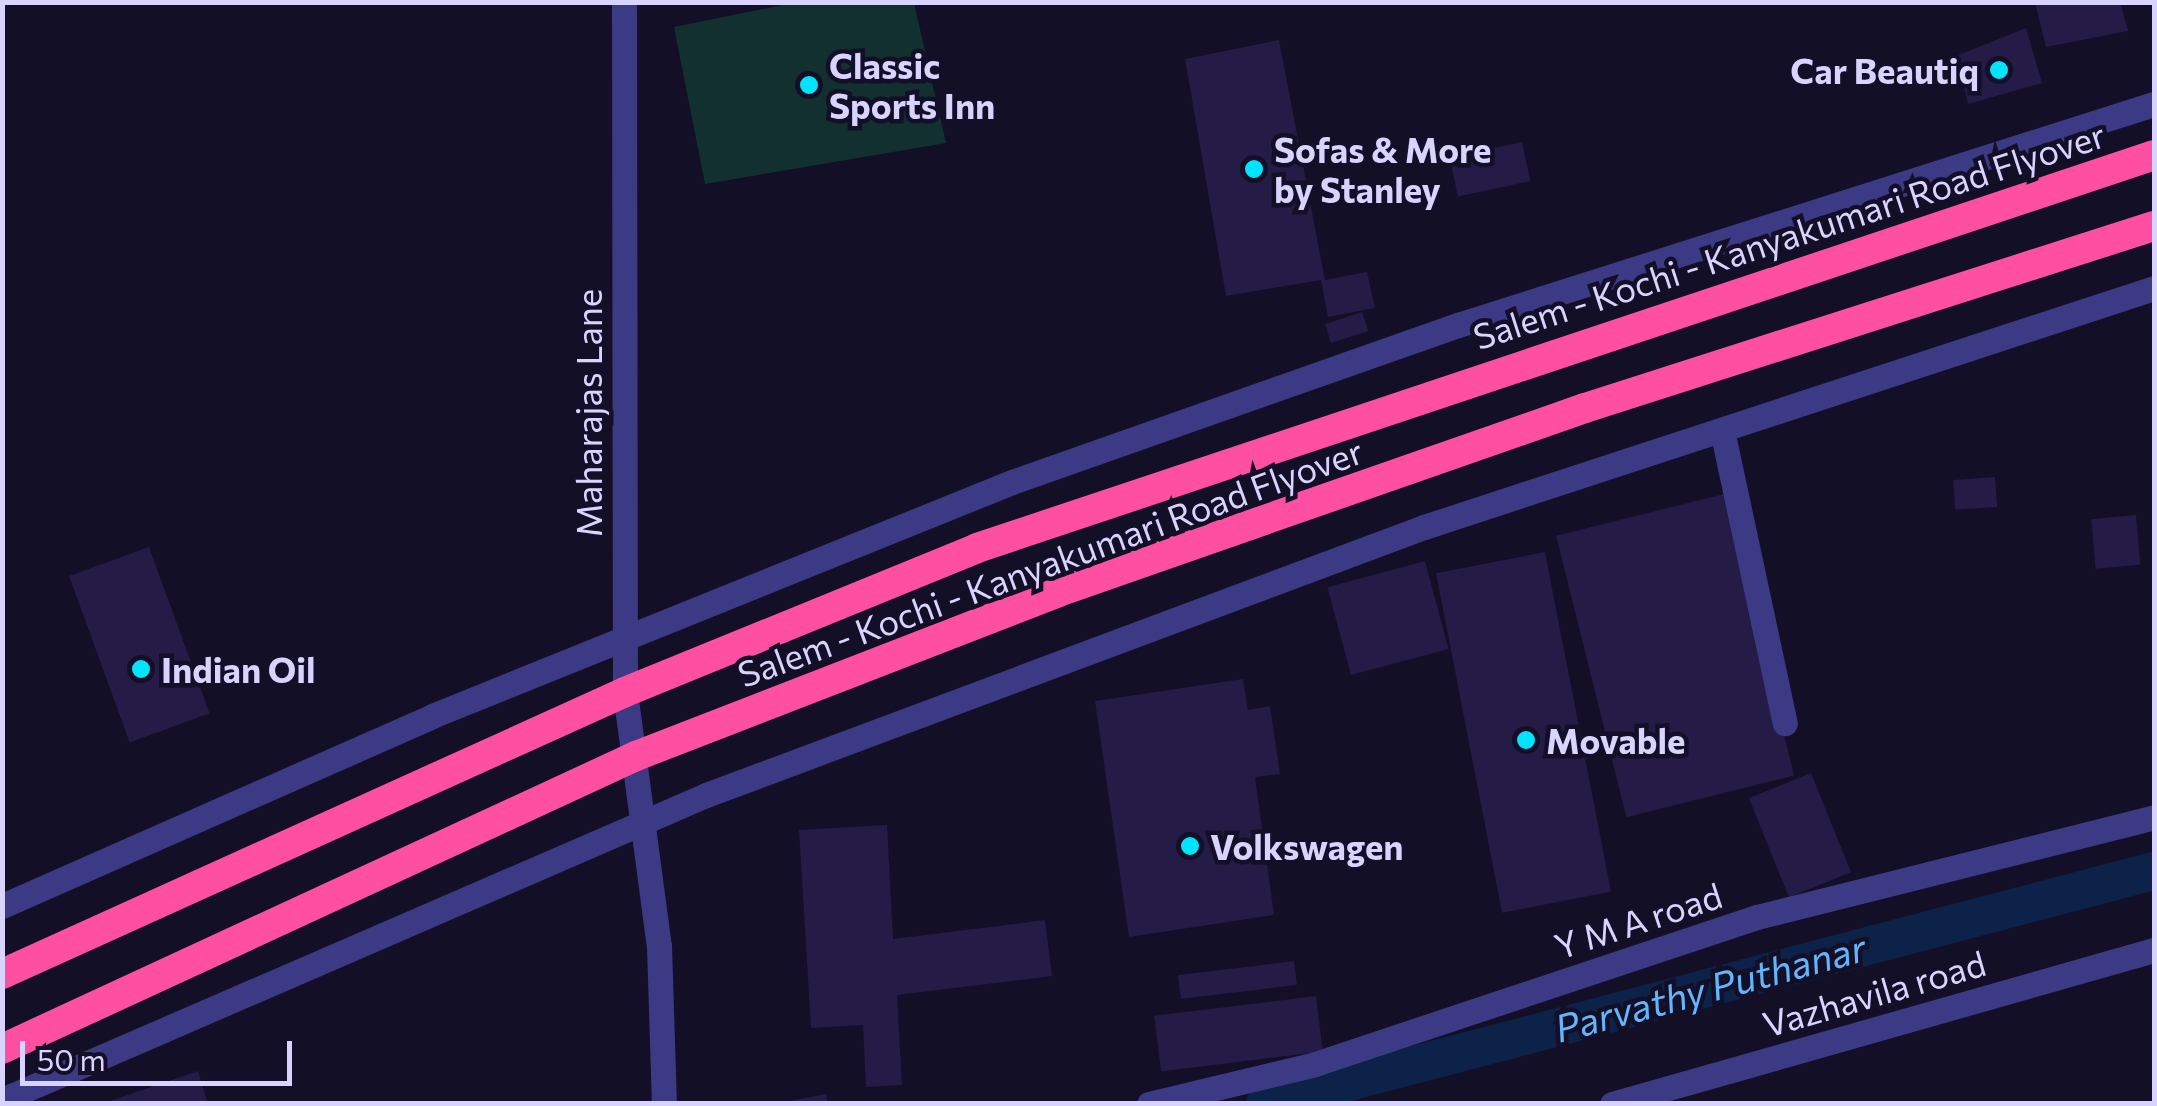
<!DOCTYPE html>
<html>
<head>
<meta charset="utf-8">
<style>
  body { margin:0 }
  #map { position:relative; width:2157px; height:1106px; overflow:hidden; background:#130f26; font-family:Commissioner,sans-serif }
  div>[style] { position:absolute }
  .green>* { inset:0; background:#12302f }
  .canal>* { height:38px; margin:-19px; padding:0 19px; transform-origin:19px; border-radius:19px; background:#0c2248 }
  .building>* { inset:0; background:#241b47; transform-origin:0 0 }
  .minor>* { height:25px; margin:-12.5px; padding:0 12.5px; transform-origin:12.5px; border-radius:12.5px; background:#3d3a85 }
  .highway>* { height:30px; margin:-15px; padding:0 15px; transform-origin:15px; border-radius:15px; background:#ff4fa3 }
  .dots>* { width:28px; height:28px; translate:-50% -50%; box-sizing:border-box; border:5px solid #130f26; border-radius:50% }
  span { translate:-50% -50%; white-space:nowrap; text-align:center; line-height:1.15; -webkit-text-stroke:9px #130f26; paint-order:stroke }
  .poi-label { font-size:35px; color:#d9d4ff; font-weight:700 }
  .left { translate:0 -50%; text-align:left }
  .right { translate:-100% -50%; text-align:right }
  .street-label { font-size:35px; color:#d9d4ff }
  .water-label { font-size:38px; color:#62b6ff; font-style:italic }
  .frame { position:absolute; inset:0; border:5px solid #d9d4ff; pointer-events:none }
  .scale { position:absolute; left:20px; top:1041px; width:272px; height:45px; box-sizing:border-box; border:5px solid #d9d4ff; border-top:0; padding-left:12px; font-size:30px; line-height:35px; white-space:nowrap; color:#d9d4ff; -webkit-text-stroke:8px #130f26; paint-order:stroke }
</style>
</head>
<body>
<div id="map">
  <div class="green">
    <div style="clip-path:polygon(798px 2px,914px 3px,946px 143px,705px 184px,674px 27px)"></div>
  </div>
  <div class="canal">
    <div style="left:1265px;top:1104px;width:919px;rotate:-14.69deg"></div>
  </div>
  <div class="building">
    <div style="clip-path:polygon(2035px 2px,2120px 2px,2128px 31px,2046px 47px)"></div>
    <div style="clip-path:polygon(2026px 28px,2042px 83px,1968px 104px,1956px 56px)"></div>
    <div style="clip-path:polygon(1279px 40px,1325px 280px,1367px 272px,1375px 308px,1328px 317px,1321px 280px,1226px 296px,1185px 59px)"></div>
    <div style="left:1522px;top:142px;width:40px;height:74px;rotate:78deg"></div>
    <div style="left:1362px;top:312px;width:20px;height:39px;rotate:72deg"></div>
    <div style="left:1995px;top:477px;width:30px;height:42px;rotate:86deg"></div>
    <div style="left:1724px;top:494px;width:290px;height:173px;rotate:76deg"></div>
    <div style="left:2136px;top:515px;width:50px;height:45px;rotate:85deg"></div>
    <div style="left:149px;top:547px;width:177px;height:85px;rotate:70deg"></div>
    <div style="left:1545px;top:552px;width:346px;height:111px;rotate:79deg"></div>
    <div style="left:1425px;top:561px;width:91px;height:101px;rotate:75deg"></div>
    <div style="clip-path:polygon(1243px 679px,1248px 710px,1270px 706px,1280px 774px,1255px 777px,1274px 915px,1129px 937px,1095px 701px)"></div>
    <div style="left:1811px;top:773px;width:107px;height:67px;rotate:68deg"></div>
    <div style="clip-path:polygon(887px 825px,893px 939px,1045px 920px,1052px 976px,897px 995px,902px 1085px,866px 1087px,863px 1025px,811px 1028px,799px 830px)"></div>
    <div style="left:1294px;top:961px;width:24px;height:117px;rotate:83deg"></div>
    <div style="left:1316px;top:996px;width:56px;height:163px;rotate:83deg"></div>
    <div style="clip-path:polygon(198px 1071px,208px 1104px,104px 1104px,104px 1103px)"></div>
    <div style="clip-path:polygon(826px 1094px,828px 1104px,784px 1104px,784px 1102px)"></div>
  </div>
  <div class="minor">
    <div style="left:624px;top:2px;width:690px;rotate:89.92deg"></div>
    <div style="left:625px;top:692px;width:256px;rotate:82.4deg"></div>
    <div style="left:659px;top:946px;width:158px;rotate:88.2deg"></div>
    <div style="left:1722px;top:430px;width:300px;rotate:77.9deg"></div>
    <div style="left:2px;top:906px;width:470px;rotate:-23.8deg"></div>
    <div style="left:432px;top:716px;width:625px;rotate:-21.97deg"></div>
    <div style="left:1012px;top:482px;width:473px;rotate:-19.4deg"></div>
    <div style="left:1458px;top:325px;width:730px;rotate:-17.62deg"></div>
    <div style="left:2px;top:1100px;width:767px;rotate:-23.42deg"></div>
    <div style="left:706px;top:795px;width:766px;rotate:-20.47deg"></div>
    <div style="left:1424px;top:527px;width:768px;rotate:-18.13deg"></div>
    <div style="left:1149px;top:1104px;width:171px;rotate:-13.5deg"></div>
    <div style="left:1315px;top:1064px;width:466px;rotate:-18.4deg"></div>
    <div style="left:1757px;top:917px;width:409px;rotate:-14.1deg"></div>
    <div style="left:1612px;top:1104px;width:563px;rotate:-15.86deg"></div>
  </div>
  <div class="highway">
    <div style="left:2px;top:974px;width:684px;rotate:-24.35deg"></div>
    <div style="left:625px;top:692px;width:380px;rotate:-22.2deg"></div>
    <div style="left:977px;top:548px;width:1241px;rotate:-18.46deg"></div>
    <div style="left:2px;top:1049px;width:698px;rotate:-24.8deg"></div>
    <div style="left:636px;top:756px;width:453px;rotate:-21.2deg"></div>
    <div style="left:1058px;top:592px;width:558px;rotate:-19.25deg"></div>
    <div style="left:1585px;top:408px;width:597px;rotate:-17.74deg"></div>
  </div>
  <div class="dots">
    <div style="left:1999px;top:70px;background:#00e5ff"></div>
    <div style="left:809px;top:85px;background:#00e5ff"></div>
    <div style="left:1254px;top:169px;background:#00e5ff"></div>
    <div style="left:141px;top:669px;background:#00e5ff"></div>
    <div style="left:1526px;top:740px;background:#00e5ff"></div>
    <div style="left:1190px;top:846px;background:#00e5ff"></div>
  </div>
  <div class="poi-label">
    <span class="left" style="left:829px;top:85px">Classic<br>Sports Inn</span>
    <span class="right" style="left:1979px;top:70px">Car Beautiq</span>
    <span class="left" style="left:1274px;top:169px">Sofas &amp; More<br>by Stanley</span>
    <span class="left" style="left:161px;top:669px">Indian Oil</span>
    <span class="left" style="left:1546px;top:740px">Movable</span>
    <span class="left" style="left:1210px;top:846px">Volkswagen</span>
  </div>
  <div class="street-label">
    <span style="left:1789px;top:235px;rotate:-18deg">Salem - Kochi - Kanyakumari Road Flyover</span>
    <span style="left:588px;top:413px;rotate:-90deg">Maharajas Lane</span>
    <span style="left:1050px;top:562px;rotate:-20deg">Salem - Kochi - Kanyakumari Road Flyover</span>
    <span style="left:1638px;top:920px;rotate:-18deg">Y M A road</span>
    <span style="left:1874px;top:993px;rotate:-16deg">Vazhavila road</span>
  </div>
  <div class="water-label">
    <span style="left:1710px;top:987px;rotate:-15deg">Parvathy Puthanar</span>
  </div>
  <div class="frame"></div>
  <div class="scale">50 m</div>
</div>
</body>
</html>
